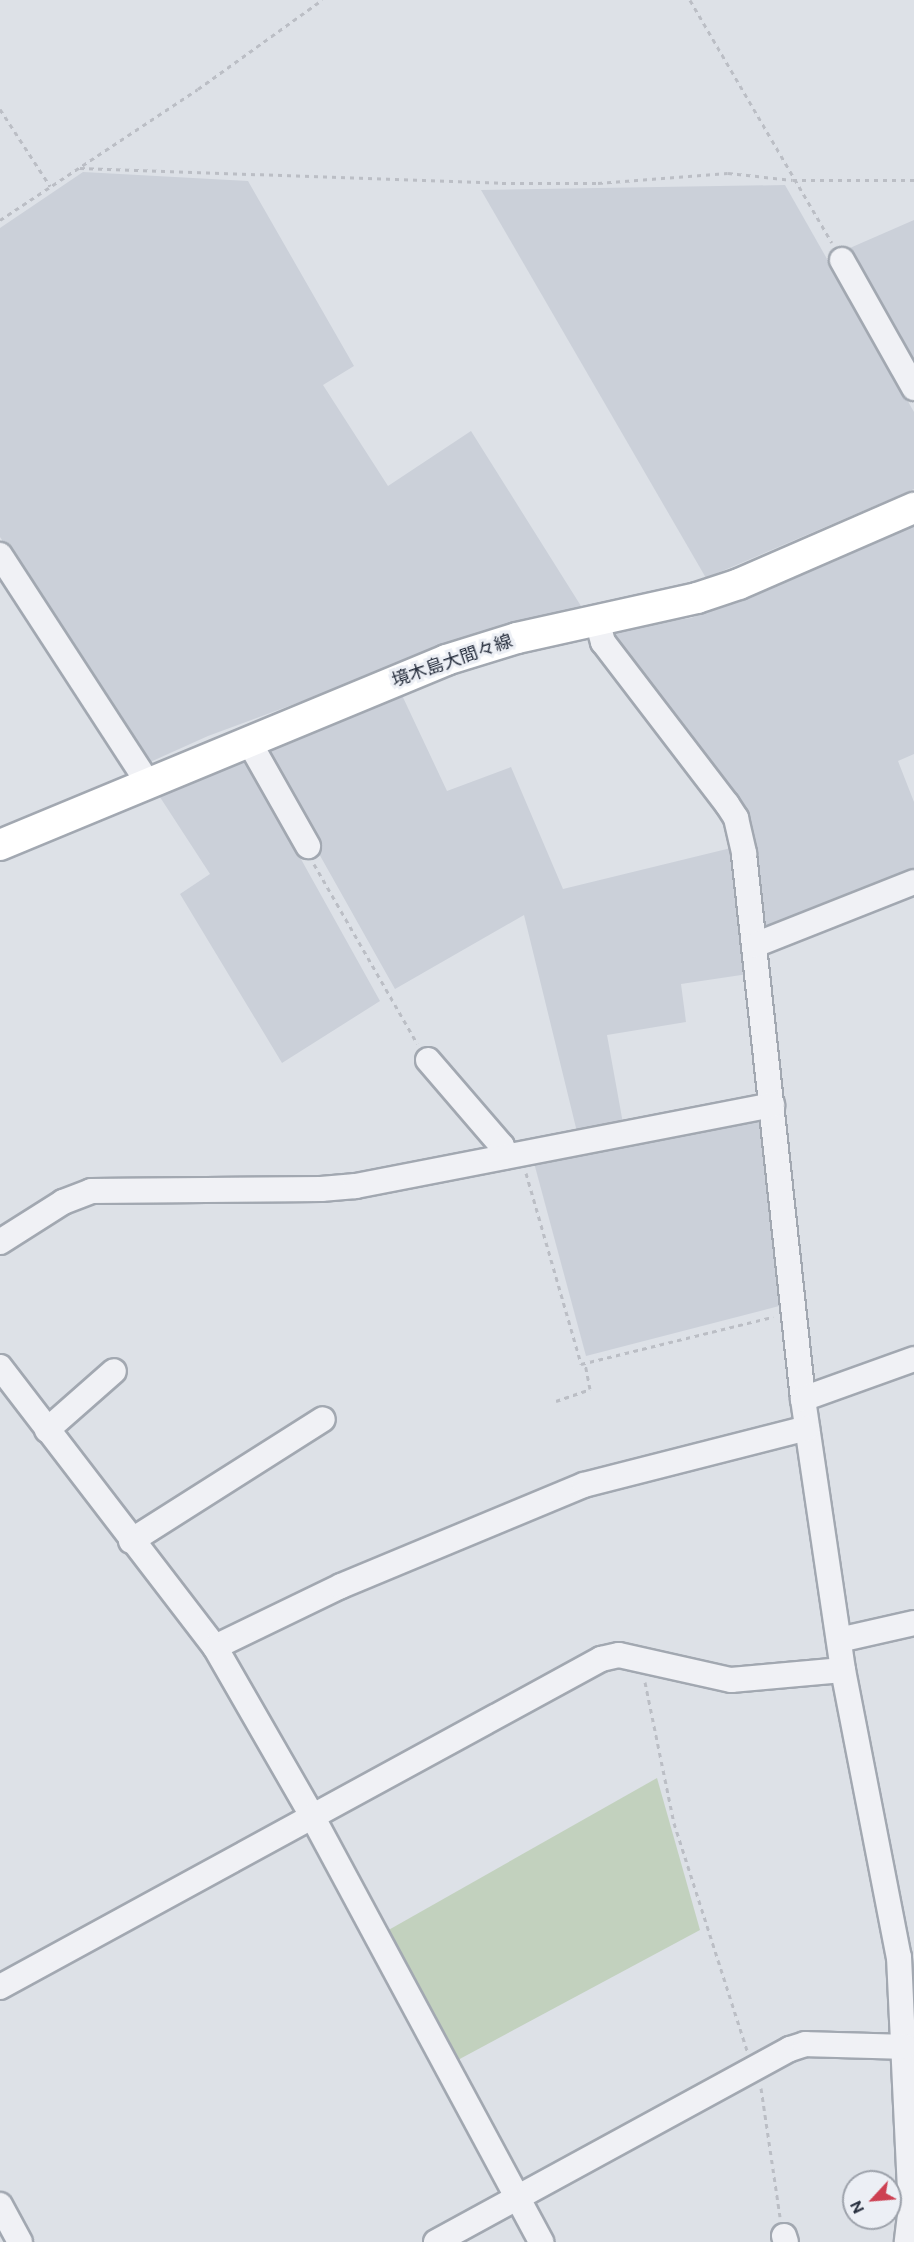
<!DOCTYPE html>
<html>
<head>
<meta charset="utf-8">
<style>
  body { margin:0 }
  #map { position:relative; width:914px; height:2242px; overflow:hidden; background:#dde1e7; font-family:"DM Sans","Noto Sans JP",sans-serif }
  div>[style] { position:absolute }
  .built>* { inset:0; background:#cbd0d9 }
  .green>* { inset:0; background:#c2d1be }
  .path>* { height:3px; margin-top:-1.5px; transform-origin:0; background:repeating-linear-gradient(90deg,#bbbec5 0 4.5px,transparent 0 9px) }
  .roads { filter:drop-shadow(2px 0 #a2a8b1) drop-shadow(-2px 0 #a2a8b1) drop-shadow(0 2px #a2a8b1) drop-shadow(0 -2px #a2a8b1) }
  .minor>* { height:24px; margin:-12px; padding:0 12px; transform-origin:12px; border-radius:12px; background:#f0f1f5 }
  .major>* { height:30px; margin:-15px; padding:0 15px; transform-origin:15px; border-radius:15px; background:#fff }
  span { translate:-50% -50%; white-space:nowrap; text-align:center; line-height:1.15; -webkit-text-stroke:6px #eceff5; paint-order:stroke }
  .street-label { font-size:18px; color:#262e3d }
  .north { position:absolute; left:842px; top:2170px; width:60px; height:60px; box-sizing:border-box; background:#eceff5; border:2px solid #9da2ab; border-radius:50%; rotate:244deg; font-size:16px; font-weight:700; line-height:24px; text-align:center; color:#262e3d }
  .north::after { content:''; display:block; margin:auto; width:21px; height:27px; background:#cd4052; clip-path:polygon(50% 0,100% 100%,50% 72%,0 100%) }
</style>
</head>
<body>
<div id="map">
  <div class="built">
    <div style="clip-path:polygon(83px 172px,248px 181px,354px 366px,323px 385px,388px 486px,471px 431px,581px 606px,426px 655px,208px 736px,148px 763px,0 537px,0 228px)"></div>
    <div style="clip-path:polygon(785px 185px,914px 412px,914px 489px,706px 578px,481px 190px)"></div>
    <div style="clip-path:polygon(914px 220px,914px 374px,843px 251px)"></div>
    <div style="clip-path:polygon(914px 519px,914px 754px,898px 761px,914px 802px,914px 872px,764px 930px,749px 824px,612px 637px,614px 629px,691px 618px,789px 580px)"></div>
    <div style="clip-path:polygon(400px 691px,447px 791px,511px 767px,563px 889px,731px 848px,748px 974px,681px 984px,686px 1022px,607px 1035px,624px 1129px,578px 1136px,524px 915px,395px 989px,259px 747px)"></div>
    <div style="clip-path:polygon(243px 755px,380px 1001px,282px 1063px,180px 894px,210px 874px,156px 791px)"></div>
    <div style="clip-path:polygon(765px 1115px,783px 1305px,586px 1356px,533px 1159px)"></div>
  </div>
  <div class="green">
    <div style="clip-path:polygon(657px 1778px,700px 1930px,456px 2061px,385px 1932px)"></div>
  </div>
  <div class="path">
    <div style="left:690px;top:0;width:281px;rotate:59.7deg"></div>
    <div style="left:0;top:109px;width:92px;rotate:57deg"></div>
    <div style="left:80px;top:168px;width:422px;rotate:2deg"></div>
    <div style="left:502px;top:183px;width:96px"></div>
    <div style="left:598px;top:183px;width:130px;rotate:-4.4deg"></div>
    <div style="left:728px;top:173px;width:65px;rotate:6.1deg"></div>
    <div style="left:793px;top:180px;width:121px"></div>
    <div style="left:0;top:220px;width:237px;rotate:-33.5deg"></div>
    <div style="left:198px;top:89px;width:153px;rotate:-35.7deg"></div>
    <div style="left:314px;top:864px;width:207px;rotate:60.1deg"></div>
    <div style="left:526px;top:1173px;width:199px;rotate:73.9deg"></div>
    <div style="left:581px;top:1364px;width:198px;rotate:-13.8deg"></div>
    <div style="left:556px;top:1401px;width:36px;rotate:-19deg"></div>
    <div style="left:590px;top:1389px;width:26px;rotate:-101deg"></div>
    <div style="left:645px;top:1682px;width:144px;rotate:78.4deg"></div>
    <div style="left:674px;top:1823px;width:239px;rotate:72.2deg"></div>
    <div style="left:761px;top:2088px;width:130px;rotate:81.6deg"></div>
  </div>
  <div class="roads">
    <div class="minor">
      <div style="left:842px;top:260px;width:147px;rotate:60.6deg"></div>
      <div style="left:0;top:555px;width:270px;rotate:57deg"></div>
      <div style="left:597px;top:620px;width:23px;rotate:75deg"></div>
      <div style="left:603px;top:642px;width:204px;rotate:52.6deg"></div>
      <div style="left:727px;top:804px;width:17px;rotate:57deg"></div>
      <div style="left:736px;top:818px;width:37px;rotate:77deg"></div>
      <div style="left:744px;top:854px;width:548px;rotate:83.82deg"></div>
      <div style="left:803px;top:1399px;width:274px;rotate:81.6deg"></div>
      <div style="left:843px;top:1670px;width:292px;rotate:79deg"></div>
      <div style="left:899px;top:1957px;width:250px;rotate:87.3deg"></div>
      <div style="left:911px;top:2207px;width:35px;rotate:97deg"></div>
      <div style="left:248px;top:740px;width:122px;rotate:60.5deg"></div>
      <div style="left:755px;top:945px;width:171px;rotate:-21.6deg"></div>
      <div style="left:428px;top:1060px;width:113px;rotate:49.3deg"></div>
      <div style="left:502px;top:1146px;width:11px;rotate:75deg"></div>
      <div style="left:0;top:1242px;width:75px;rotate:-32.4deg"></div>
      <div style="left:63px;top:1202px;width:30px;rotate:-21deg"></div>
      <div style="left:91px;top:1191px;width:230px;rotate:-0.5deg"></div>
      <div style="left:321px;top:1189px;width:35px;rotate:-5deg"></div>
      <div style="left:356px;top:1186px;width:424px;rotate:-11deg"></div>
      <div style="left:0;top:1367px;width:353px;rotate:52.5deg"></div>
      <div style="left:215px;top:1647px;width:195px;rotate:60.1deg"></div>
      <div style="left:312px;top:1816px;width:484px;rotate:61.7deg"></div>
      <div style="left:803px;top:1399px;width:118px;rotate:-19.8deg"></div>
      <div style="left:47px;top:1430px;width:89px;rotate:-41.4deg"></div>
      <div style="left:131px;top:1541px;width:227px;rotate:-32.4deg"></div>
      <div style="left:839px;top:1640px;width:77px;rotate:-12.8deg"></div>
      <div style="left:215px;top:1647px;width:140px;rotate:-25.8deg"></div>
      <div style="left:341px;top:1586px;width:263px;rotate:-22.6deg"></div>
      <div style="left:584px;top:1485px;width:230px;rotate:-14.3deg"></div>
      <div style="left:0;top:1987px;width:685px;rotate:-28.62deg"></div>
      <div style="left:601px;top:1659px;width:18px;rotate:-13deg"></div>
      <div style="left:619px;top:1655px;width:115px;rotate:12.6deg"></div>
      <div style="left:731px;top:1680px;width:112px;rotate:-5.1deg"></div>
      <div style="left:0;top:2205px;width:42px;rotate:61.6deg"></div>
      <div style="left:784px;top:2236px;width:6px;rotate:72deg"></div>
      <div style="left:436px;top:2242px;width:403px;rotate:-28.6deg"></div>
      <div style="left:790px;top:2049px;width:16px;rotate:-18deg"></div>
      <div style="left:805px;top:2044px;width:100px;rotate:1.7deg"></div>
    </div>
    <div class="major">
      <div style="left:0;top:845px;width:483px;rotate:-22.5deg"></div>
      <div style="left:446px;top:660px;width:74px;rotate:-17.2deg"></div>
      <div style="left:517px;top:638px;width:184px;rotate:-12.5deg"></div>
      <div style="left:697px;top:598px;width:44px;rotate:-18.4deg"></div>
      <div style="left:739px;top:584px;width:191px;rotate:-23.5deg"></div>
    </div>
  </div>
  <div class="street-label">
    <span style="left:452px;top:661px;rotate:-19deg">境木島大間々線</span>
  </div>
  <div class="north">N</div>
</div>
</body>
</html>
